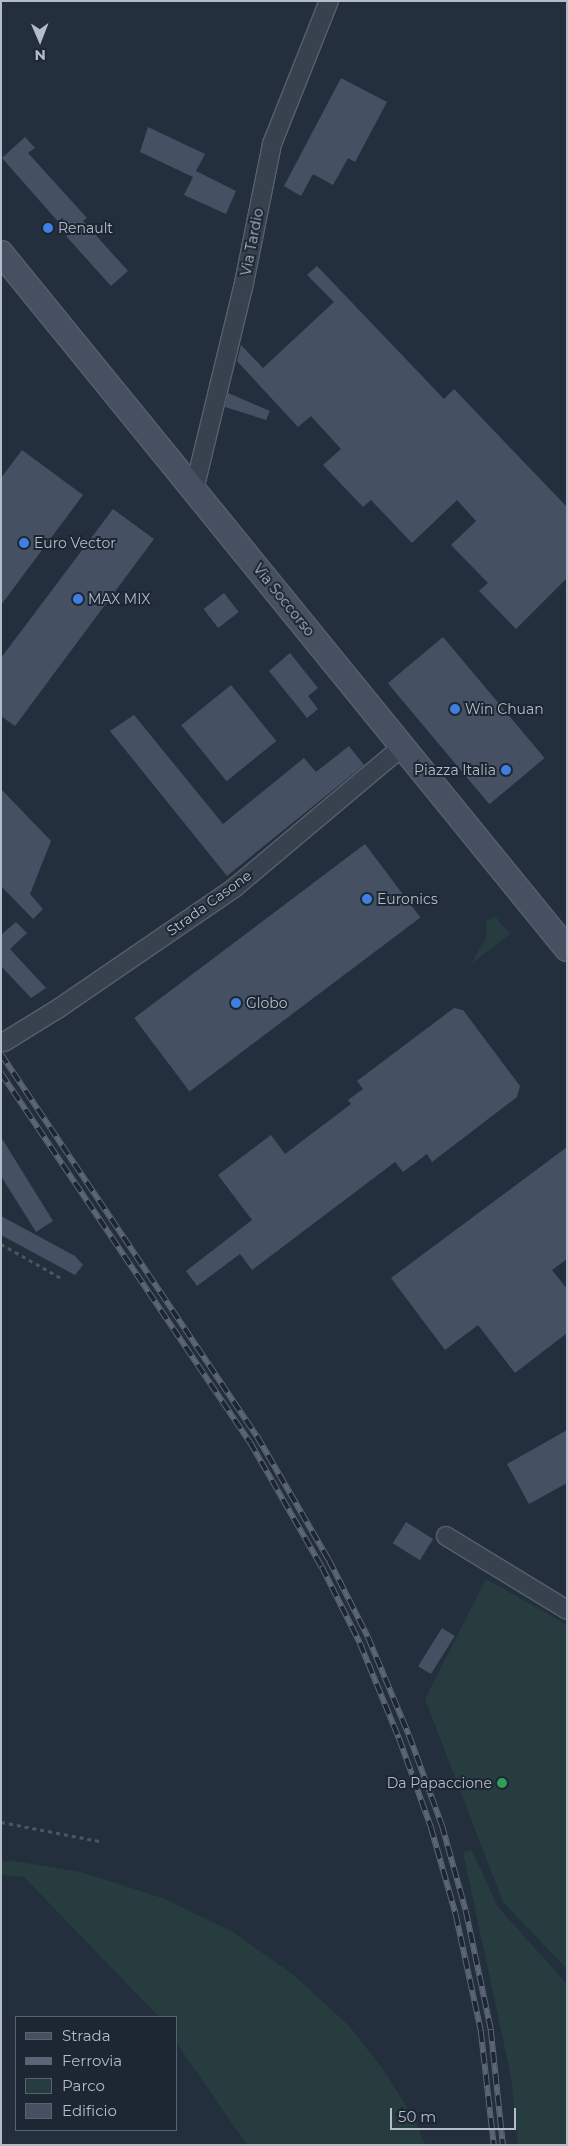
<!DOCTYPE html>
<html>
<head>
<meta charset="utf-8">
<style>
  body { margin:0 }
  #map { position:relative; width:568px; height:2146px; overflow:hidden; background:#242f3e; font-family:Montserrat,sans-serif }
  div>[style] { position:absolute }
  .green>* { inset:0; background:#263c3f }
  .building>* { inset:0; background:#455162; transform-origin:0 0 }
  .path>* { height:3px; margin-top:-1.5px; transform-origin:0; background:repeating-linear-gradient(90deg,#44595c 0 4px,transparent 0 8px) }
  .roads { filter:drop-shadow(1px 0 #565f6c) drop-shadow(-1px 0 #565f6c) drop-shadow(0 1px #565f6c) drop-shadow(0 -1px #565f6c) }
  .minor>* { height:18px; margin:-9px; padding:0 9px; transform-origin:9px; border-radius:9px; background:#38414e }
  .secondary>* { height:24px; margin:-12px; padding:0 12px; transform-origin:12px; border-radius:12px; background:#465061 }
  .rail>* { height:5.5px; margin-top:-2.75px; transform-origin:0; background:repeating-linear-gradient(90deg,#1d2633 0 11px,#5a6575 0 22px); box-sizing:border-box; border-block:1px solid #5a6575 }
  .dots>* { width:14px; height:14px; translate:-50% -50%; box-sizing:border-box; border:2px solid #1d2633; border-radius:50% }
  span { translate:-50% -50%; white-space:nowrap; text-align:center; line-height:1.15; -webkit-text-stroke:4px #1d2633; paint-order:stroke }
  .poi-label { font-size:14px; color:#b4bcc9 }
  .left { translate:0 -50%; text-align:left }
  .right { translate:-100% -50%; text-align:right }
  .street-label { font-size:14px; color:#b4bcc9 }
  .frame { position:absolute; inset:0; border:2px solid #b4bcc9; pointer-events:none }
  .legend { position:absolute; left:15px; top:2016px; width:162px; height:115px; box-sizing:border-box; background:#1d2633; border:1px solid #59626f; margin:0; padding:6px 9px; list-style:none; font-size:15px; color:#b4bcc9 }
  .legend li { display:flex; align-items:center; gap:10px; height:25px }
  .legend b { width:25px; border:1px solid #59626f }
  .north { position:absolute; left:15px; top:15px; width:50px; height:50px; -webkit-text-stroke:4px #1d2633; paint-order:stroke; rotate:179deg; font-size:14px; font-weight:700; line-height:20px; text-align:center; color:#b4bcc9 }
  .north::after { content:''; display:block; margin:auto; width:18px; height:22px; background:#b4bcc9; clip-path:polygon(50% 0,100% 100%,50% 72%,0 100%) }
  .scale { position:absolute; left:390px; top:2108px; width:126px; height:22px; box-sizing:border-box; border:2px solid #b4bcc9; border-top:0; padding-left:6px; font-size:15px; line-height:18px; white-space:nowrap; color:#b4bcc9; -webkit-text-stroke:4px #1d2633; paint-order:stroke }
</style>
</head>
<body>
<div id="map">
  <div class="green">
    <div style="clip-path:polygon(495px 916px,510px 934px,471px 964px,486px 938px,487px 921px)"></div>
    <div style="clip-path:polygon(486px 1579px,567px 1625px,567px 1969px,503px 1902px,425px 1699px)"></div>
    <div style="clip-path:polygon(472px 1850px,497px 1906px,567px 1984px,567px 2145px,518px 2145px,511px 2077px,463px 1852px)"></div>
    <div style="clip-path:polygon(14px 1861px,81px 1872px,165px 1899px,233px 1932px,295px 1976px,350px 2027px,385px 2072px,415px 2120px,425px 2145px,247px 2145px,176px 2042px,176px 2017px,159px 2017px,24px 1877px,1px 1875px,1px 1862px)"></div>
  </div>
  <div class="building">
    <div style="clip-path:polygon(341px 78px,387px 102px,355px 162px,348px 158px,333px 185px,313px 174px,301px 196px,284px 186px)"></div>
    <div style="clip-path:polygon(148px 127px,205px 154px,196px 171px,236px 191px,226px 214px,184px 195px,193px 177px,140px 152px)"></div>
    <div style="clip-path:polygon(25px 137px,35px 148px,28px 153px,87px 218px,83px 221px,128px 271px,111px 286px,66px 236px,69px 234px,2px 158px)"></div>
    <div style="clip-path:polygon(317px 266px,444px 399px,454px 389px,567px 507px,567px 578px,516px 629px,479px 591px,488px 583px,451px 545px,476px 521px,457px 500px,412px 543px,371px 500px,363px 507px,323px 465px,341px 449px,311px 416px,298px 427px,237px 361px,241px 345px,263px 368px,334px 302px,307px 275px)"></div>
    <div style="clip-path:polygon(228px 393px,270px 411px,266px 420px,225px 407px)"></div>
    <div style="clip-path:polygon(22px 450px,83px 495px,1px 605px,1px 478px)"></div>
    <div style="clip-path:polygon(113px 509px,154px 539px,15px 726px,1px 716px,1px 658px)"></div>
    <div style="left:224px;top:593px;width:24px;height:26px;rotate:52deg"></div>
    <div style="left:443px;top:637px;width:158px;height:72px;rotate:50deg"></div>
    <div style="clip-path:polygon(290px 653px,318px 688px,308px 696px,318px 709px,307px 718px,269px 671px)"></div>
    <div style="left:231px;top:685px;width:72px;height:64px;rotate:51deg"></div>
    <div style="clip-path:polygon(134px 715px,223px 824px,304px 758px,316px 772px,349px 746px,364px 765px,227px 876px,110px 731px)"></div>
    <div style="clip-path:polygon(1px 789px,51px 841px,30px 894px,43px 909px,33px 919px,1px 886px)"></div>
    <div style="left:365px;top:844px;width:92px;height:289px;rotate:53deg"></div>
    <div style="clip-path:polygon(16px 922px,27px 933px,10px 949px,46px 988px,31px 998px,1px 966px,1px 935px)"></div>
    <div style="clip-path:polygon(454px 1008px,463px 1010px,520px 1086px,517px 1097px,432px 1162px,427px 1154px,403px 1172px,395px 1162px,252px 1270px,240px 1254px,197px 1286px,186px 1271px,252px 1220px,218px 1175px,271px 1135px,285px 1154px,351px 1104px,348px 1100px,363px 1089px,357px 1081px)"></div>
    <div style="clip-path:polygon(1px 1137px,53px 1221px,36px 1232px,1px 1176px)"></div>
    <div style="clip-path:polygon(567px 1147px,567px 1259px,552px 1270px,567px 1289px,567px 1333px,515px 1373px,478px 1325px,445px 1350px,391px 1278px)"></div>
    <div style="clip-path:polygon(1px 1216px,75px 1256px,83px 1265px,75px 1275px,1px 1235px)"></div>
    <div style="clip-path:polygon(567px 1430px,567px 1483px,529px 1504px,507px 1464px)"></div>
    <div style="left:406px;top:1522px;width:32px;height:25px;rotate:32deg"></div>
    <div style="left:442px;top:1628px;width:15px;height:45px;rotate:32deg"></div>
  </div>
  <div class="path">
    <div style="left:1px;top:1244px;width:69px;rotate:29.5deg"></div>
    <div style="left:1px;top:1822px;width:100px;rotate:11deg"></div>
  </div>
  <div class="roads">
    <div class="minor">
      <div style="left:194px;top:490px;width:208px;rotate:-76.4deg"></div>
      <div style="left:243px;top:288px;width:147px;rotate:-78.6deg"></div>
      <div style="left:272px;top:144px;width:154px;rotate:-68.3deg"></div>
      <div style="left:4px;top:1042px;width:65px;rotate:-31.7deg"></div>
      <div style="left:59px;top:1008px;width:212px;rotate:-34.4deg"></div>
      <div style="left:234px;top:888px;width:221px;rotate:-40deg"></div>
      <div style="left:446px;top:1536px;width:142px;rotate:31.4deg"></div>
    </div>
    <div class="secondary">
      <div style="left:1px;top:253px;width:897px;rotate:50.88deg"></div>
    </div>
  </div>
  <div class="rail">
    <div style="left:1px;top:1054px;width:460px;rotate:56.2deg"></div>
    <div style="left:257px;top:1436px;width:143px;rotate:59.9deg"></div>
    <div style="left:329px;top:1560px;width:86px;rotate:63.1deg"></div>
    <div style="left:368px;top:1637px;width:106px;rotate:67.3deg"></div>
    <div style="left:409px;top:1735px;width:96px;rotate:69.9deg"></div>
    <div style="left:442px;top:1825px;width:89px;rotate:74.4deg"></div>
    <div style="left:466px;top:1911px;width:122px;rotate:78.1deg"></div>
    <div style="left:491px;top:2030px;width:116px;rotate:84deg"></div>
    <div style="left:1px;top:1073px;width:445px;rotate:56deg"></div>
    <div style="left:250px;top:1442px;width:144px;rotate:60.1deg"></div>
    <div style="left:322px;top:1567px;width:85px;rotate:63.4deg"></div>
    <div style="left:360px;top:1643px;width:103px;rotate:67.7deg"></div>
    <div style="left:399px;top:1738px;width:95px;rotate:70.2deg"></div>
    <div style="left:431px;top:1827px;width:91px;rotate:74.1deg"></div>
    <div style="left:456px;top:1915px;width:119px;rotate:77.8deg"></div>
    <div style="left:481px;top:2031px;width:115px;rotate:83.5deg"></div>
  </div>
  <div class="dots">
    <div style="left:48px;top:228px;background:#3f7fe0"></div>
    <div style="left:24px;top:543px;background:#3f7fe0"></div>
    <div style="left:78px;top:599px;background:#3f7fe0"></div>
    <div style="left:455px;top:709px;background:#3f7fe0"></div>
    <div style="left:506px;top:770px;background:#3f7fe0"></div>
    <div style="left:367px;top:899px;background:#3f7fe0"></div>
    <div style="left:236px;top:1003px;background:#3f7fe0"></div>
    <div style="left:502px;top:1783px;background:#2e9e5b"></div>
  </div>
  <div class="poi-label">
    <span class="left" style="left:58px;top:228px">Renault</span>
    <span class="left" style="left:34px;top:543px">Euro Vector</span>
    <span class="left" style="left:88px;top:599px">MAX MIX</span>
    <span class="left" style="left:465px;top:709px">Win Chuan</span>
    <span class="right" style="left:496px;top:770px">Piazza Italia</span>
    <span class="left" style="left:377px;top:899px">Euronics</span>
    <span class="left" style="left:246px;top:1003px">Globo</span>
    <span class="right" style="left:492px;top:1783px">Da Papaccione</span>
  </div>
  <div class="street-label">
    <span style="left:252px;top:242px;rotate:-79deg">Via Tardio</span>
    <span style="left:284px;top:600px;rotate:51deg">Via Soccorso</span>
    <span style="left:209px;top:903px;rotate:-36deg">Strada Casone</span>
  </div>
  <div class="frame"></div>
  <ul class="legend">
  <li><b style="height:6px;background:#465061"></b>Strada</li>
  <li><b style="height:6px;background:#5a6575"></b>Ferrovia</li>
  <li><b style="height:14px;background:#263c3f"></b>Parco</li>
  <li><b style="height:14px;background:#455162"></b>Edificio</li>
  </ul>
  <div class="north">N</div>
  <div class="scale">50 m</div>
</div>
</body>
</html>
